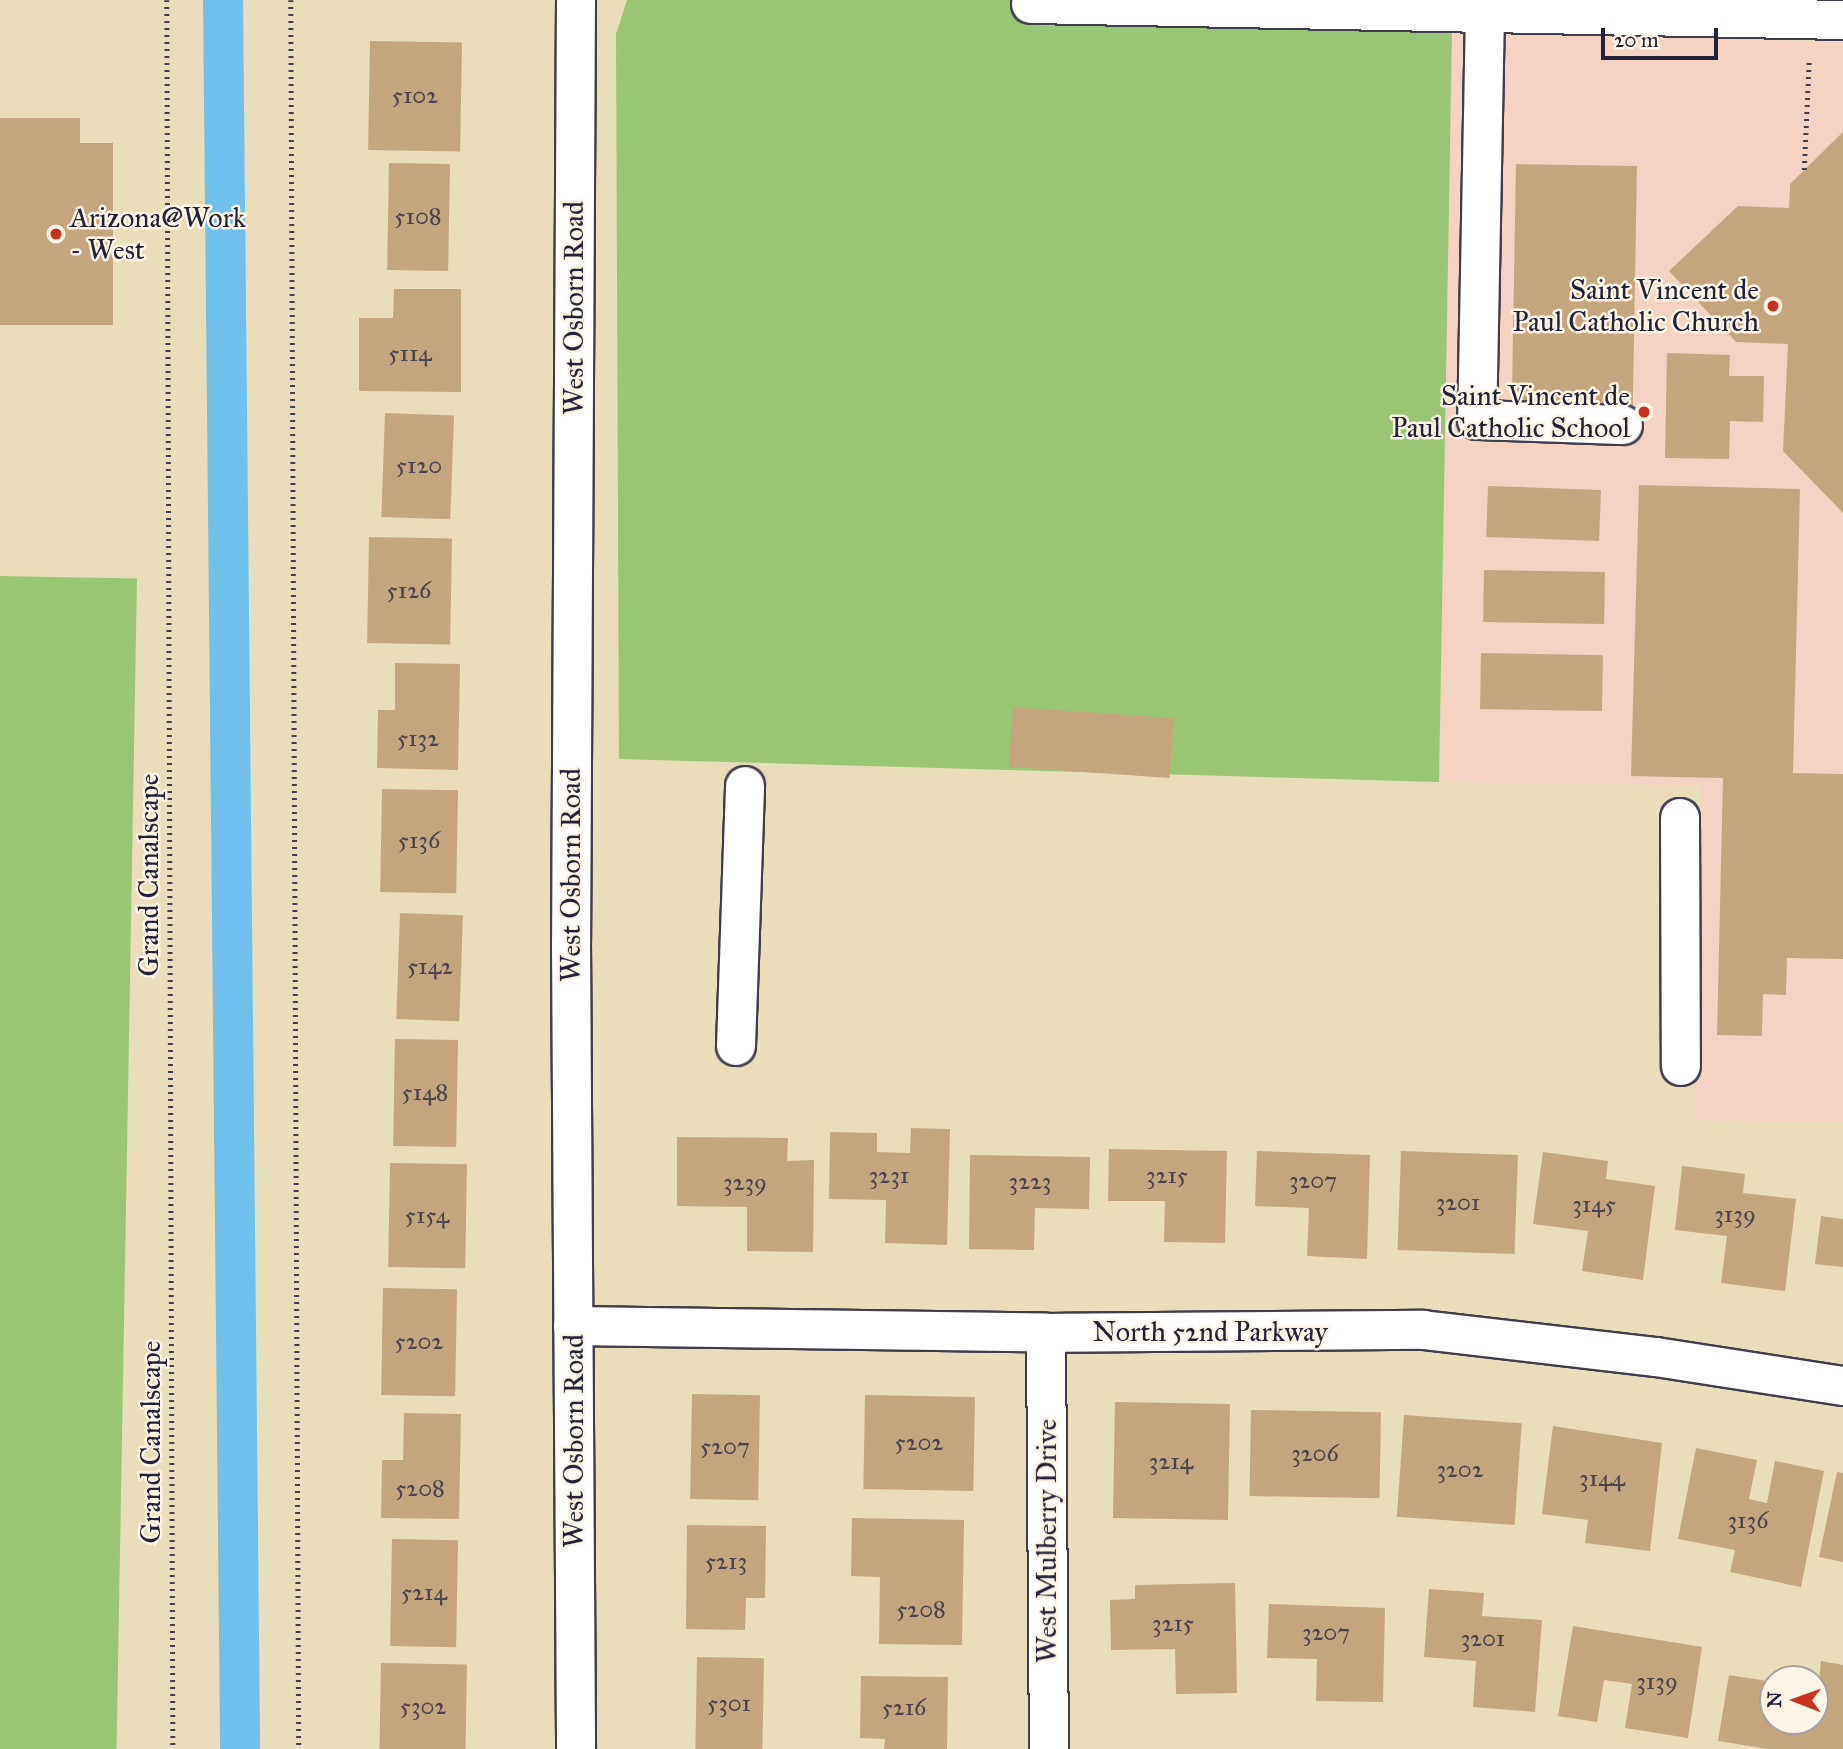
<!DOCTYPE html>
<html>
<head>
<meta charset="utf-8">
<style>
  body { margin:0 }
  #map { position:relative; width:1843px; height:1749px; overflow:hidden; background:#eaddb9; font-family:"IM FELL Great Primer",serif }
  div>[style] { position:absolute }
  .built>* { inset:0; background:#f5d2c2 }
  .green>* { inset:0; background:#99c674; transform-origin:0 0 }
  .canal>* { height:40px; margin:-20px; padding:0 20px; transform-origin:20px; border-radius:20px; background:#6fc0ea }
  .building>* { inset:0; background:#c5a57e; transform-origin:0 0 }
  .path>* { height:4.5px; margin-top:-2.25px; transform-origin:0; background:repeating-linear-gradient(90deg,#403e4e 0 2px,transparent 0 7px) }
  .roads { filter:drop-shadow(2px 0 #403e4e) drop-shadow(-2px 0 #403e4e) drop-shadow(0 2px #403e4e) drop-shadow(0 -2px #403e4e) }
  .minor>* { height:38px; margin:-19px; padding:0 19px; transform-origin:19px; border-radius:19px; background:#fff }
  .dots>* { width:19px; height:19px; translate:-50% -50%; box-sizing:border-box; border:4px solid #fcf5e5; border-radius:50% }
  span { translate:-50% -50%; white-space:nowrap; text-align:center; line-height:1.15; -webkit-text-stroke:5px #fcf5e5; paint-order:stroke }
  .number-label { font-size:24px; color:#4b434c }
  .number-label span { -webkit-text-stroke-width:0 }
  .poi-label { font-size:28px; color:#22223b }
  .left { translate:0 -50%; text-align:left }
  .right { translate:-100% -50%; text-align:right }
  .street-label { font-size:28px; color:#22223b }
  .north { position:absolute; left:1759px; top:1665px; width:70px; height:70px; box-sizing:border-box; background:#fcf5e5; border:2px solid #a5a1a1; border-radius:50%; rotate:271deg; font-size:19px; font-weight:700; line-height:28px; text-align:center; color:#22223b }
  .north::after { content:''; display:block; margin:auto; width:24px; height:32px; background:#c8321e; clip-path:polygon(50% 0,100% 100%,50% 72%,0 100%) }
  .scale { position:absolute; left:1601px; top:28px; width:117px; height:32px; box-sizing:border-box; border:4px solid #22223b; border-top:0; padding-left:9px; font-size:21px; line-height:24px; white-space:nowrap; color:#22223b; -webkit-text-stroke:5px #fcf5e5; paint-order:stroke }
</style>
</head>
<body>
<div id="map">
  <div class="built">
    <div style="clip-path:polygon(1452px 31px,1843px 42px,1843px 1122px,1694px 1120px,1701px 785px,1439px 782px)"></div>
  </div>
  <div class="green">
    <div style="clip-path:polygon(627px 0,1016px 0,1033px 25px,1452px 31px,1439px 782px,619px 759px,616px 34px)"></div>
    <div style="left:0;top:576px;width:137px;height:1173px;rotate:1deg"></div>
  </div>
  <div class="canal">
    <div style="left:223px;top:0;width:1749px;rotate:89.44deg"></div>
  </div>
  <div class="building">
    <div style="left:370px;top:41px;width:92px;height:109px;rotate:1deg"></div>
    <div style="clip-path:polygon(0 118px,80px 118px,80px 143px,113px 143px,113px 325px,0 325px)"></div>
    <div style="clip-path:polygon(1843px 132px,1843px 513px,1783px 451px,1788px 344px,1736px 342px,1669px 271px,1738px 206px,1789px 208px,1790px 184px)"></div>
    <div style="left:389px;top:163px;width:61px;height:107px;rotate:1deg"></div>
    <div style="left:1516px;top:164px;width:121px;height:240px;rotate:1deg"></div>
    <div style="clip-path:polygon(394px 289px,461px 289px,461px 392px,359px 391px,359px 318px,393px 318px)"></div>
    <div style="clip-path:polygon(1667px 353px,1730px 355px,1729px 376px,1764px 376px,1763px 422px,1730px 421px,1729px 459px,1665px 458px)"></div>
    <div style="left:385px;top:413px;width:69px;height:104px;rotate:2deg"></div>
    <div style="clip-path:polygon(1639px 485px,1800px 489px,1793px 773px,1843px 774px,1843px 959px,1787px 958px,1786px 995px,1763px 994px,1762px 1036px,1717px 1035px,1723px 778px,1631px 776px)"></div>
    <div style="left:1488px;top:486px;width:113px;height:51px;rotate:2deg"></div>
    <div style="left:369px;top:537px;width:83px;height:106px;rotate:1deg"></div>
    <div style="left:1484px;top:570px;width:121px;height:52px;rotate:1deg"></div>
    <div style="left:1481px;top:653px;width:122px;height:56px;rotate:1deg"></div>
    <div style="clip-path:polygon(395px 663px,460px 664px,458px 770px,377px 768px,378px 710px,395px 710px)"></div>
    <div style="left:1013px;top:707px;width:161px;height:60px;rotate:4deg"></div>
    <div style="left:382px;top:789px;width:76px;height:103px;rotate:1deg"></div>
    <div style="left:400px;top:913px;width:63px;height:106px;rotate:2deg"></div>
    <div style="left:395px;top:1039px;width:63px;height:107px;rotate:1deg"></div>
    <div style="clip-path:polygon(911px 1128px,950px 1129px,947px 1245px,885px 1243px,886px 1200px,829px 1199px,830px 1132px,877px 1133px,877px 1152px,910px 1153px)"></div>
    <div style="clip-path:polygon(677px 1137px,788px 1138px,787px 1161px,814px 1160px,813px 1252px,747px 1251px,747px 1207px,677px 1206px)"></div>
    <div style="clip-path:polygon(1109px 1149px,1227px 1151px,1225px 1243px,1164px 1242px,1165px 1201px,1108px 1201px)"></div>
    <div style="clip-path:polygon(1257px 1151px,1370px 1155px,1367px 1259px,1307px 1256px,1309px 1208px,1255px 1206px)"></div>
    <div style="left:1401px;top:1151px;width:117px;height:99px;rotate:2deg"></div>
    <div style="clip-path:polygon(1543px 1152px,1608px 1161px,1606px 1179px,1655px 1186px,1643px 1280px,1582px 1271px,1588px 1231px,1533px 1224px)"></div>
    <div style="clip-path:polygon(970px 1155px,1090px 1157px,1089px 1209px,1035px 1208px,1034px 1250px,969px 1249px)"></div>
    <div style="left:390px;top:1163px;width:77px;height:104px;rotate:1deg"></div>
    <div style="clip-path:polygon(1682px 1166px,1745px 1174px,1743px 1193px,1796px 1199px,1785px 1291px,1721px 1283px,1727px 1236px,1675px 1230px)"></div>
    <div style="clip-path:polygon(1821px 1216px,1843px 1219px,1843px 1267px,1815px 1264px)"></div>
    <div style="left:383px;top:1288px;width:74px;height:107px;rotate:1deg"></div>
    <div style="left:692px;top:1394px;width:68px;height:105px;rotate:1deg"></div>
    <div style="left:865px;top:1395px;width:110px;height:94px;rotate:1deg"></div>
    <div style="left:1115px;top:1402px;width:115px;height:116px;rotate:1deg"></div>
    <div style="left:1251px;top:1410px;width:130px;height:86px;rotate:1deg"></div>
    <div style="clip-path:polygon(404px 1413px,461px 1414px,459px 1519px,381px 1518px,382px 1460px,403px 1460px)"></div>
    <div style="left:1404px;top:1415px;width:118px;height:102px;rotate:4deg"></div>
    <div style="clip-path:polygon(1553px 1426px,1662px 1443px,1650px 1551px,1585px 1543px,1588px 1520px,1542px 1514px)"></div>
    <div style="clip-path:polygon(1696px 1448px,1757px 1460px,1749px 1499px,1767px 1503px,1775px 1461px,1824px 1471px,1801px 1587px,1730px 1572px,1735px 1550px,1678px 1539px)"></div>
    <div style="clip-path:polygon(1837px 1472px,1843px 1473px,1843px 1562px,1819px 1557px)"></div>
    <div style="clip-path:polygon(852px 1518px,964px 1520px,962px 1645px,879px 1644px,880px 1577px,851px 1576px)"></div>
    <div style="clip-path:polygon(687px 1525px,766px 1526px,765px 1598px,746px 1598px,745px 1630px,686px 1629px)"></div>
    <div style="left:392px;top:1539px;width:66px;height:107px;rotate:1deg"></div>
    <div style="clip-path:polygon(1235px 1583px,1237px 1693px,1176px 1694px,1175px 1649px,1111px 1650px,1110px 1600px,1135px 1599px,1135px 1585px)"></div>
    <div style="clip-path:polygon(1429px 1589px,1484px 1593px,1482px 1616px,1542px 1620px,1535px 1712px,1473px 1707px,1476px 1661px,1424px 1657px)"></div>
    <div style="clip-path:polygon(1269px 1604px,1385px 1608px,1383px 1702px,1316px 1701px,1317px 1659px,1267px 1658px)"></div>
    <div style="clip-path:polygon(1573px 1626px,1702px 1647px,1688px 1738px,1625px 1728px,1632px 1684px,1604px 1680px,1597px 1722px,1558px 1716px)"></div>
    <div style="left:697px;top:1657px;width:67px;height:92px;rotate:1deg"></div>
    <div style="clip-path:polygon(1821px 1661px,1843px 1665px,1843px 1749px,1768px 1749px,1718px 1741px,1729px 1675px,1773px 1682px,1773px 1721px,1815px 1721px)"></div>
    <div style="left:381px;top:1663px;width:86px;height:86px;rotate:1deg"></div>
    <div style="clip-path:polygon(861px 1676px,948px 1677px,947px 1749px,884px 1749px,885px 1739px,860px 1738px)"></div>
  </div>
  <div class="path">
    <div style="left:167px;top:0;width:1749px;rotate:89.8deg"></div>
    <div style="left:291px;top:0;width:1749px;rotate:89.74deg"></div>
    <div style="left:1804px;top:170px;width:111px;rotate:-87.4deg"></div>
  </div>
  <div class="roads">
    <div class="minor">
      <div style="left:576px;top:0;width:943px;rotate:90.3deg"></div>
      <div style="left:571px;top:943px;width:806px;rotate:89.64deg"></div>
      <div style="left:1031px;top:4px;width:812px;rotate:1.13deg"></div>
      <div style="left:1485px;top:12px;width:408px;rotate:91.1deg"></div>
      <div style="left:1477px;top:420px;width:146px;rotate:2deg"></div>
      <div style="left:1680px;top:818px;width:248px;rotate:89.8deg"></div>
      <div style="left:736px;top:1046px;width:260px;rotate:-88deg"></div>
      <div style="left:573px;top:1326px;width:473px;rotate:0.8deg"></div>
      <div style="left:1046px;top:1333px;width:377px;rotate:-0.5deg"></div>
      <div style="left:1423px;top:1330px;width:235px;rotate:6.6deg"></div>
      <div style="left:1656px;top:1357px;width:189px;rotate:8.8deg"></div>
      <div style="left:1046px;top:1333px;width:416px;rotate:89.6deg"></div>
    </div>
  </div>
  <div class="dots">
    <div style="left:56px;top:234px;background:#c8321e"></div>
    <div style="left:1773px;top:306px;background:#c8321e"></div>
    <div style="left:1644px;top:412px;background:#c8321e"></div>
  </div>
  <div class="number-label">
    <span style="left:415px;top:96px">5102</span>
    <span style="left:418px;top:217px">5108</span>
    <span style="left:410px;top:354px">5114</span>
    <span style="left:419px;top:466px">5120</span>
    <span style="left:409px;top:591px">5126</span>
    <span style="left:418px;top:739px">5132</span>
    <span style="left:419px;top:841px">5136</span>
    <span style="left:430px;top:967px">5142</span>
    <span style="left:425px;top:1093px">5148</span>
    <span style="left:889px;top:1176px">3231</span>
    <span style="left:1167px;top:1176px">3215</span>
    <span style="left:1313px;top:1181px">3207</span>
    <span style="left:1030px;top:1182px">3223</span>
    <span style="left:745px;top:1183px">3239</span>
    <span style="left:1458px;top:1203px">3201</span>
    <span style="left:1594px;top:1205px">3145</span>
    <span style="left:1735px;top:1215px">3139</span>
    <span style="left:427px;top:1216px">5154</span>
    <span style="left:419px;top:1342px">5202</span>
    <span style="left:919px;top:1443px">5202</span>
    <span style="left:725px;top:1447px">5207</span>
    <span style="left:1315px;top:1454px">3206</span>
    <span style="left:1171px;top:1462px">3214</span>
    <span style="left:1460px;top:1470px">3202</span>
    <span style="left:1602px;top:1479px">3144</span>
    <span style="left:420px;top:1489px">5208</span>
    <span style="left:1748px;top:1521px">3136</span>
    <span style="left:726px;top:1562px">5213</span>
    <span style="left:424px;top:1593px">5214</span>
    <span style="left:921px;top:1610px">5208</span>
    <span style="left:1173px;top:1624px">3215</span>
    <span style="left:1326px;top:1633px">3207</span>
    <span style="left:1483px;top:1639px">3201</span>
    <span style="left:1657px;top:1682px">3139</span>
    <span style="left:729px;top:1704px">5301</span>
    <span style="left:423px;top:1707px">5302</span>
    <span style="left:904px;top:1708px">5216</span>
  </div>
  <div class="poi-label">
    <span class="left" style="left:70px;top:234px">Arizona@Work<br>- West</span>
    <span class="right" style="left:1759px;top:306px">Saint Vincent de<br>Paul Catholic Church</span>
    <span class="right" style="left:1630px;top:412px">Saint Vincent de<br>Paul Catholic School</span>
  </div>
  <div class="street-label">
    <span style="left:574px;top:308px;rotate:-90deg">West Osborn Road</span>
    <span style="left:149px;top:875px;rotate:-90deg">Grand Canalscape</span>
    <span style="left:571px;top:875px;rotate:-90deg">West Osborn Road</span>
    <span style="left:1210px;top:1332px">North 52nd Parkway</span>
    <span style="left:574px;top:1441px;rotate:-90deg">West Osborn Road</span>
    <span style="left:151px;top:1442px;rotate:-90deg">Grand Canalscape</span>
    <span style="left:1047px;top:1541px;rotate:-90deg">West Mulberry Drive</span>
  </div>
  <div class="north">N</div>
  <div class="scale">20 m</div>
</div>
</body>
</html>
